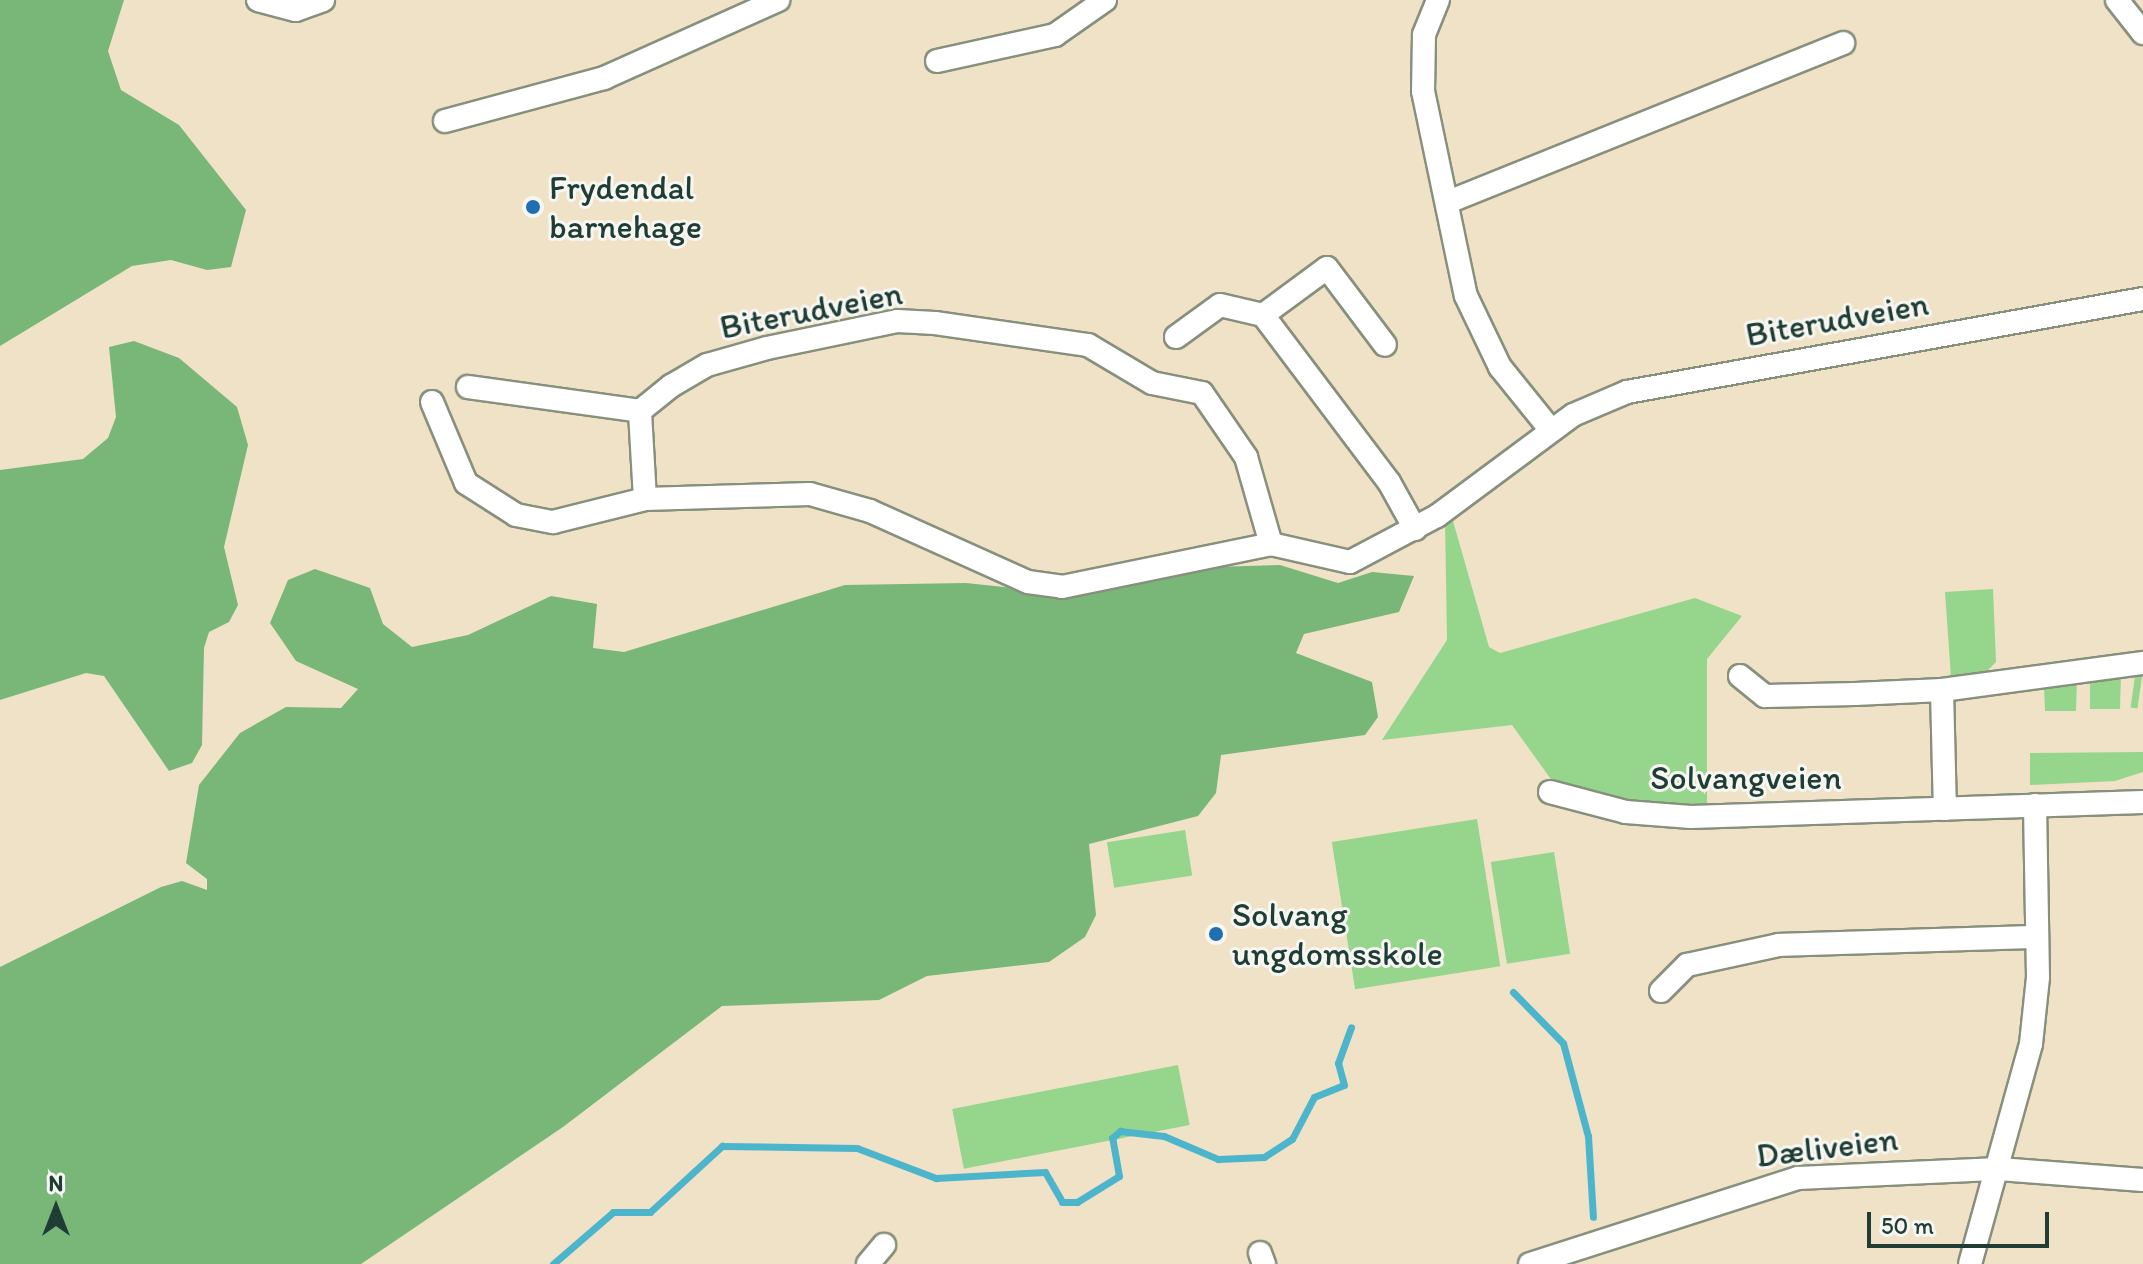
<!DOCTYPE html>
<html>
<head>
<meta charset="utf-8">
<style>
	body { margin:0 }
	#map { position:relative; width:2143px; height:1264px; overflow:hidden; background:#efe2c6; font-family:Itim,sans-serif }
	div>[style] { position:absolute }
	.green>* { inset:0; background:#96d68c; transform-origin:0 0 }
	.forest>* { inset:0; background:#78b778 }
	.stream>* { height:7px; margin:-3.5px; padding:0 3.5px; transform-origin:3.5px; border-radius:3.5px; background:#4db5cb }
	.roads { filter:drop-shadow(2px 0 #87907d) drop-shadow(-2px 0 #87907d) drop-shadow(0 2px #87907d) drop-shadow(0 -2px #87907d) }
	.street>* { height:22px; margin:-11px; padding:0 11px; transform-origin:11px; border-radius:11px; background:#fff }
	.dots>* { width:22px; height:22px; translate:-50% -50%; box-sizing:border-box; border:4px solid #f6f6f2; border-radius:50% }
	span { translate:-50% -50%; white-space:nowrap; text-align:center; line-height:1.15; -webkit-text-stroke:6px #f6f6f2; paint-order:stroke }
	.poi-label { font-size:34px; color:#1f3d34 }
	.left { translate:0 -50%; text-align:left }
	.street-label { font-size:34px; color:#1f3d34 }
	.north { position:absolute; left:16px; top:1168px; width:80px; height:80px; -webkit-text-stroke:6px #f6f6f2; paint-order:stroke; rotate:0deg; font-size:22px; font-weight:700; line-height:32px; text-align:center; color:#1f3d34 }
	.north::after { content:''; display:block; margin:auto; width:28px; height:36px; background:#1f3d34; clip-path:polygon(50% 0,100% 100%,50% 72%,0 100%) }
	.scale { position:absolute; left:1867px; top:1212px; width:182px; height:36px; box-sizing:border-box; border:4px solid #1f3d34; border-top:0; padding-left:10px; font-size:24px; line-height:28px; white-space:nowrap; color:#1f3d34; -webkit-text-stroke:6px #f6f6f2; paint-order:stroke }
</style>
</head>
<body>
<div id="map">
	<div class="green">
		<div style="clip-path:polygon(1451px 514px,1489px 647px,1500px 653px,1695px 598px,1742px 616px,1707px 659px,1707px 809px,1649px 808px,1553px 782px,1512px 725px,1382px 740px,1447px 640px,1445px 517px)"></div>
		<div style="clip-path:polygon(1993px 589px,1996px 662px,1986px 672px,1951px 677px,1945px 592px)"></div>
		<div style="left:2136px;top:669px;width:7px;height:39px;rotate:8deg"></div>
		<div style="clip-path:polygon(2121px 673px,2120px 709px,2090px 709px,2090px 680px)"></div>
		<div style="clip-path:polygon(2077px 678px,2076px 711px,2045px 711px,2044px 686px)"></div>
		<div style="clip-path:polygon(2143px 752px,2143px 772px,2115px 781px,2030px 785px,2030px 753px)"></div>
		<div style="left:1477px;top:819px;width:149px;height:147px;rotate:81deg"></div>
		<div style="left:1185px;top:830px;width:46px;height:79px;rotate:81deg"></div>
		<div style="left:1554px;top:852px;width:103px;height:64px;rotate:81deg"></div>
		<div style="left:1178px;top:1065px;width:61px;height:230px;rotate:79deg"></div>
	</div>
	<div class="forest">
		<div style="clip-path:polygon(0 0,124px 0,108px 51px,121px 90px,179px 125px,246px 210px,231px 267px,207px 270px,171px 260px,132px 266px,0 346px)"></div>
		<div style="clip-path:polygon(134px 341px,179px 358px,237px 407px,248px 445px,224px 547px,238px 605px,229px 622px,209px 632px,204px 648px,202px 745px,192px 763px,169px 771px,104px 676px,86px 673px,0 700px,0 470px,83px 459px,108px 438px,116px 417px,109px 347px)"></div>
		<div style="clip-path:polygon(1280px 565px,1338px 583px,1372px 572px,1414px 576px,1399px 612px,1304px 634px,1296px 653px,1372px 682px,1378px 717px,1365px 735px,1221px 755px,1216px 793px,1198px 816px,1089px 844px,1096px 915px,1085px 937px,1049px 962px,927px 976px,879px 1000px,722px 1006px,563px 1127px,361px 1264px,0 1264px,0 967px,161px 887px,182px 881px,207px 890px,207px 879px,186px 863px,199px 785px,240px 733px,286px 707px,341px 708px,358px 689px,296px 661px,270px 623px,288px 580px,315px 569px,370px 588px,383px 624px,412px 647px,468px 635px,551px 596px,597px 604px,593px 648px,624px 652px,845px 585px,966px 583px,1062px 593px,1214px 567px)"></div>
	</div>
	<div class="stream">
		<div style="left:1513px;top:992px;width:71px;rotate:45.6deg"></div>
		<div style="left:1563px;top:1043px;width:96px;rotate:75deg"></div>
		<div style="left:1588px;top:1136px;width:81px;rotate:86.5deg"></div>
		<div style="left:553px;top:1264px;width:79px;rotate:-40.9deg"></div>
		<div style="left:613px;top:1212px;width:37px"></div>
		<div style="left:650px;top:1212px;width:98px;rotate:-42.5deg"></div>
		<div style="left:722px;top:1146px;width:135px;rotate:0.8deg"></div>
		<div style="left:857px;top:1148px;width:85px;rotate:20.8deg"></div>
		<div style="left:936px;top:1178px;width:109px;rotate:-3.2deg"></div>
		<div style="left:1045px;top:1172px;width:34px;rotate:60deg"></div>
		<div style="left:1062px;top:1202px;width:15px"></div>
		<div style="left:1077px;top:1202px;width:49px;rotate:-31.8deg"></div>
		<div style="left:1119px;top:1176px;width:39px;rotate:-100deg"></div>
		<div style="left:1112px;top:1138px;width:11px;rotate:-41deg"></div>
		<div style="left:1120px;top:1131px;width:44px;rotate:6.5deg"></div>
		<div style="left:1164px;top:1136px;width:59px;rotate:23.1deg"></div>
		<div style="left:1218px;top:1159px;width:46px;rotate:-2.5deg"></div>
		<div style="left:1264px;top:1157px;width:33px;rotate:-33deg"></div>
		<div style="left:1292px;top:1139px;width:47px;rotate:-62.4deg"></div>
		<div style="left:1314px;top:1097px;width:32px;rotate:-22deg"></div>
		<div style="left:1344px;top:1085px;width:23px;rotate:-105deg"></div>
		<div style="left:1338px;top:1063px;width:38px;rotate:-70deg"></div>
	</div>
	<div class="roads">
		<div class="street">
			<div style="left:258px;top:0;width:39px;rotate:15deg"></div>
			<div style="left:296px;top:10px;width:29px;rotate:-20deg"></div>
			<div style="left:1438px;top:0;width:38px;rotate:112deg"></div>
			<div style="left:1424px;top:35px;width:56px;rotate:91deg"></div>
			<div style="left:1423px;top:91px;width:209px;rotate:78.2deg"></div>
			<div style="left:1466px;top:296px;width:79px;rotate:64.4deg"></div>
			<div style="left:1500px;top:367px;width:80px;rotate:51.1deg"></div>
			<div style="left:2117px;top:0;width:42px;rotate:51.8deg"></div>
			<div style="left:937px;top:61px;width:121px;rotate:-12.4deg"></div>
			<div style="left:1055px;top:35px;width:61px;rotate:-35deg"></div>
			<div style="left:445px;top:121px;width:165px;rotate:-15.1deg"></div>
			<div style="left:604px;top:78px;width:191px;rotate:-24.1deg"></div>
			<div style="left:1448px;top:202px;width:426px;rotate:-21.9deg"></div>
			<div style="left:1263px;top:315px;width:209px;rotate:53deg"></div>
			<div style="left:1389px;top:482px;width:54px;rotate:61deg"></div>
			<div style="left:1176px;top:337px;width:54px;rotate:-36deg"></div>
			<div style="left:1220px;top:305px;width:44px;rotate:13.1deg"></div>
			<div style="left:1263px;top:315px;width:79px;rotate:-36.3deg"></div>
			<div style="left:1327px;top:268px;width:96px;rotate:53deg"></div>
			<div style="left:468px;top:387px;width:174px;rotate:7.9deg"></div>
			<div style="left:432px;top:402px;width:88px;rotate:67.2deg"></div>
			<div style="left:466px;top:483px;width:59px;rotate:32.6deg"></div>
			<div style="left:516px;top:515px;width:38px;rotate:11deg"></div>
			<div style="left:553px;top:522px;width:95px;rotate:-14deg"></div>
			<div style="left:645px;top:499px;width:165px;rotate:-1.7deg"></div>
			<div style="left:810px;top:494px;width:62px;rotate:15.8deg"></div>
			<div style="left:870px;top:511px;width:173px;rotate:24.2deg"></div>
			<div style="left:1028px;top:582px;width:34px;rotate:8deg"></div>
			<div style="left:1062px;top:587px;width:213px;rotate:-11.6deg"></div>
			<div style="left:645px;top:499px;width:88px;rotate:-93.3deg"></div>
			<div style="left:640px;top:411px;width:40px;rotate:-39deg"></div>
			<div style="left:671px;top:386px;width:42px;rotate:-30.3deg"></div>
			<div style="left:707px;top:365px;width:62px;rotate:-15.8deg"></div>
			<div style="left:767px;top:348px;width:133px;rotate:-11.7deg"></div>
			<div style="left:897px;top:321px;width:38px;rotate:3deg"></div>
			<div style="left:935px;top:323px;width:155px;rotate:8.2deg"></div>
			<div style="left:1088px;top:345px;width:74px;rotate:30.7deg"></div>
			<div style="left:1152px;top:383px;width:51px;rotate:11.3deg"></div>
			<div style="left:1202px;top:393px;width:78px;rotate:55.5deg"></div>
			<div style="left:1246px;top:457px;width:91px;rotate:74deg"></div>
			<div style="left:1271px;top:544px;width:81px;rotate:12.8deg"></div>
			<div style="left:1350px;top:562px;width:98px;rotate:-27.9deg"></div>
			<div style="left:1437px;top:516px;width:169px;rotate:-36.6deg"></div>
			<div style="left:1573px;top:415px;width:59px;rotate:-23.1deg"></div>
			<div style="left:1627px;top:392px;width:524px;rotate:-10.22deg"></div>
			<div style="left:1740px;top:676px;width:32px;rotate:39deg"></div>
			<div style="left:1765px;top:696px;width:90px;rotate:-1.3deg"></div>
			<div style="left:1855px;top:694px;width:87px;rotate:-2.6deg"></div>
			<div style="left:1942px;top:690px;width:203px;rotate:-7.7deg"></div>
			<div style="left:1942px;top:690px;width:119px;rotate:88.6deg"></div>
			<div style="left:1550px;top:792px;width:79px;rotate:14.7deg"></div>
			<div style="left:1626px;top:812px;width:65px;rotate:4.4deg"></div>
			<div style="left:1691px;top:817px;width:452px;rotate:-1.9deg"></div>
			<div style="left:1661px;top:991px;width:37px;rotate:-45deg"></div>
			<div style="left:1687px;top:965px;width:94px;rotate:-12.3deg"></div>
			<div style="left:1779px;top:945px;width:258px;rotate:-1.8deg"></div>
			<div style="left:1260px;top:1253px;width:12px;rotate:70deg"></div>
			<div style="left:868px;top:1264px;width:25px;rotate:-50deg"></div>
			<div style="left:1530px;top:1264px;width:281px;rotate:-17.8deg"></div>
			<div style="left:1798px;top:1178px;width:201px;rotate:-2.6deg"></div>
			<div style="left:1999px;top:1169px;width:144px;rotate:4.4deg"></div>
			<div style="left:1970px;top:1264px;width:228px;rotate:-74.5deg"></div>
			<div style="left:2031px;top:1044px;width:67px;rotate:-84deg"></div>
			<div style="left:2038px;top:977px;width:172px;rotate:-91deg"></div>
		</div>
	</div>
	<div class="dots">
		<div style="left:533px;top:207px;background:#1f6fb2"></div>
		<div style="left:1216px;top:934px;background:#1f6fb2"></div>
	</div>
	<div class="poi-label">
		<span class="left" style="left:549px;top:207px">Frydendal<br>barnehage</span>
		<span class="left" style="left:1232px;top:934px">Solvang<br>ungdomsskole</span>
	</div>
	<div class="street-label">
		<span style="left:811px;top:310px;rotate:-11deg">Biterudveien</span>
		<span style="left:1837px;top:319px;rotate:-10deg">Biterudveien</span>
		<span style="left:1746px;top:778px">Solvangveien</span>
		<span style="left:1827px;top:1147px;rotate:-7deg">Dæliveien</span>
	</div>
	<div class="north">N</div>
	<div class="scale">50 m</div>
</div>
</body>
</html>
